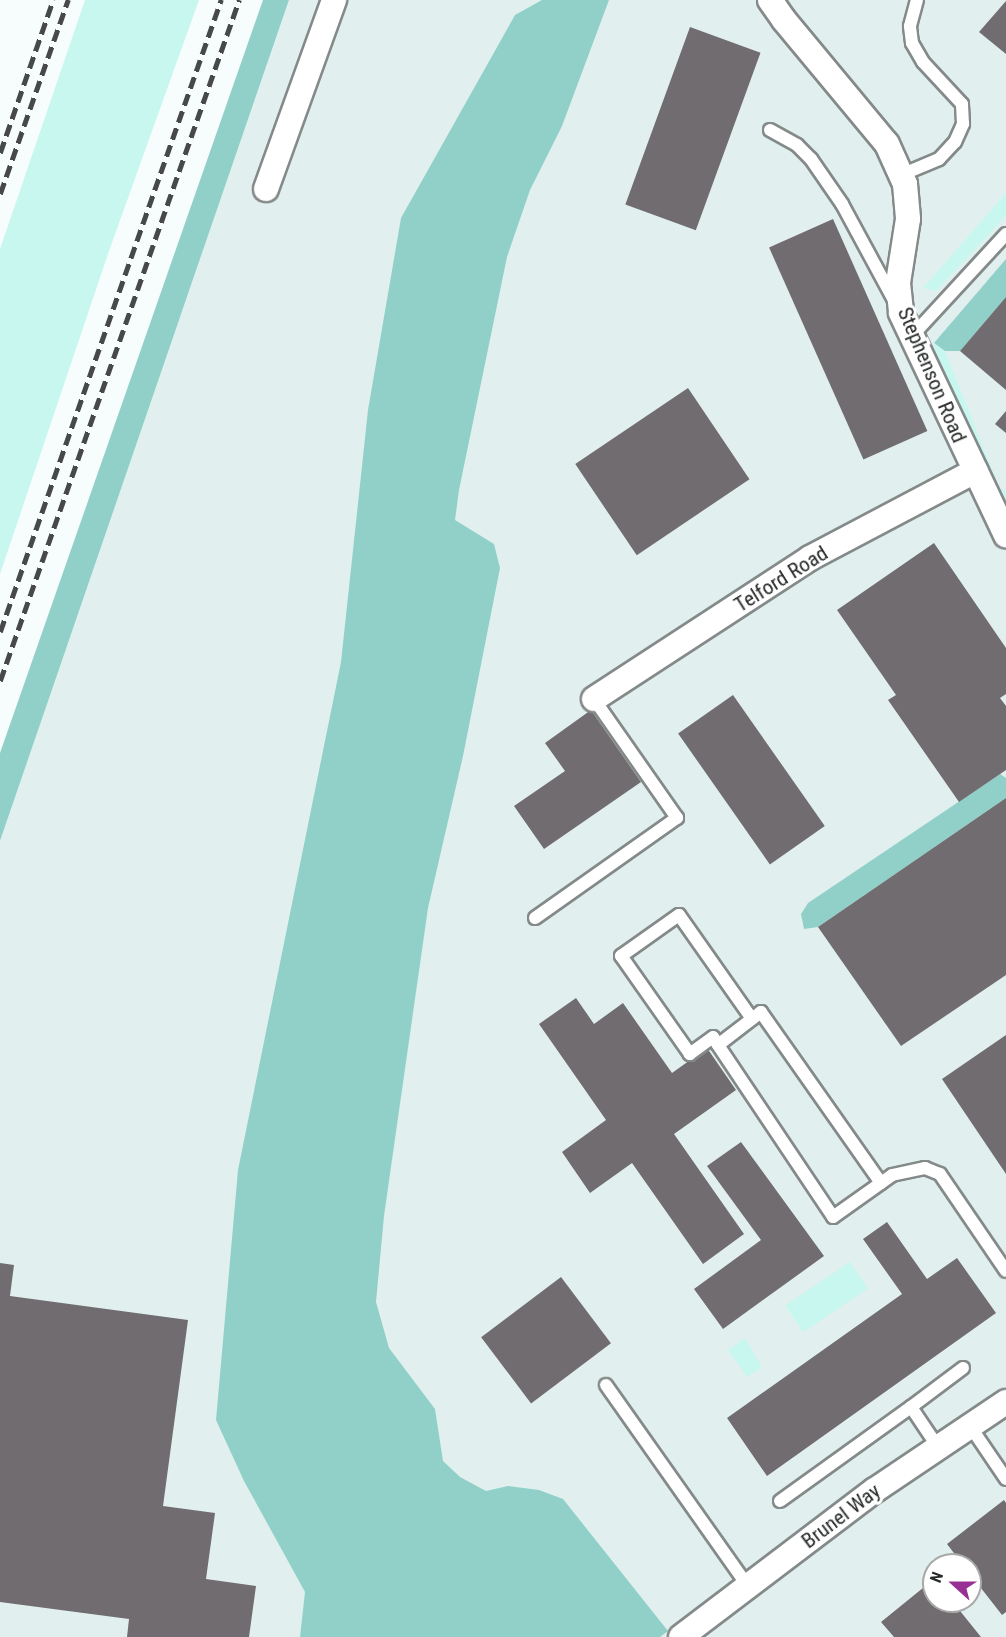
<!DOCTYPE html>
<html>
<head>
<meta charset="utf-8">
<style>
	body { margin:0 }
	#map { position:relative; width:1006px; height:1637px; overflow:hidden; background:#f7fdfc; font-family:"Roboto Condensed",sans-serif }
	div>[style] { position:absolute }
	.built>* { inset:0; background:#e1f0ee }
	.green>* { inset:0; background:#c8f7f0; transform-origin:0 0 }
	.forest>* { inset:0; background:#91d0c8 }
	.building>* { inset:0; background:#706c6f; transform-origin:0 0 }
	.roads { filter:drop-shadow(2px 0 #848a89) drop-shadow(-2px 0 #848a89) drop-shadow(0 2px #848a89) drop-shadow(0 -2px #848a89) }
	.lane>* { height:12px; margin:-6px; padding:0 6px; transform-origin:6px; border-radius:6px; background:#fff }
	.street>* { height:24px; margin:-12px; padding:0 12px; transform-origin:12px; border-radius:12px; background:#fff }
	.rail>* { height:4.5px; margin-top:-2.25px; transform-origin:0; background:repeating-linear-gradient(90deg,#474949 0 12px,transparent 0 18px) }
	span { translate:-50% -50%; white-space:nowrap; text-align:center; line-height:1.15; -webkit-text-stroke:6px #fff; paint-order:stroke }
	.street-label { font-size:21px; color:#272929 }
	.north { position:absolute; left:922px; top:1553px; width:60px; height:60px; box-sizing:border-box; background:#fff; border:2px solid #a9a9a9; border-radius:50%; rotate:291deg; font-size:16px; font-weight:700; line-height:24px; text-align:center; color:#272929 }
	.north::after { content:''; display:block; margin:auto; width:21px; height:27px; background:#982f92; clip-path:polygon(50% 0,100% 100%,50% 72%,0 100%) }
</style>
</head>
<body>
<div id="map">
	<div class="built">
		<div style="clip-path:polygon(evenodd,289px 0,1006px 0,1006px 1637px,0 1637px,0 841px,289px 0,934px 1565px,970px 1565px,970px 1601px,934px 1601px,934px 1565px)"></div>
	</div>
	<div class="green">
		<div style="clip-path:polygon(85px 0,199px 0,109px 251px,0 574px,0 249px)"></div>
		<div style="clip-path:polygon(1006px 193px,1006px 216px,936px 291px,923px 288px)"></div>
		<div style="clip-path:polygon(934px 343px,945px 351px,994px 474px,999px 487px,1006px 491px,1006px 525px,935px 361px)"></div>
		<div style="left:850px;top:1262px;width:32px;height:78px;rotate:56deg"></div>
		<div style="clip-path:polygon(745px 1338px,762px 1367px,747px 1377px,728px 1350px)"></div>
	</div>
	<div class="forest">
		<div style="clip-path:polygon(263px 0,289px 0,0 841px,0 753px)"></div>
		<div style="clip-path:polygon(542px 0,609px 0,562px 126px,530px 190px,507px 257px,459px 490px,455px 520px,494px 544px,500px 568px,463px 756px,428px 908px,384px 1216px,376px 1302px,389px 1348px,435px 1409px,443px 1461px,460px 1477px,486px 1491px,508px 1486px,539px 1490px,563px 1499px,668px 1631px,660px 1637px,300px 1637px,305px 1592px,244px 1481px,216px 1420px,238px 1170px,341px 662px,368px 410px,401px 218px,515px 15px)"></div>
		<div style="clip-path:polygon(1006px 259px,1006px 297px,960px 351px,945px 351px,934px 343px)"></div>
		<div style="clip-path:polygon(1000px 774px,1006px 778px,1006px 798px,818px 927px,804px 929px,801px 914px,808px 903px)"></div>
	</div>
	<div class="building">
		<div style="clip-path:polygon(1006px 1px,1006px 54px,979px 32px)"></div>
		<div style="left:690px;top:27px;width:75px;height:189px;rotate:20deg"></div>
		<div style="left:833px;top:219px;width:232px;height:70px;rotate:66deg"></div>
		<div style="clip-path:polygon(1006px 297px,1006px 390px,960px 351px)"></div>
		<div style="left:688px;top:388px;width:110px;height:136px;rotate:56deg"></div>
		<div style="clip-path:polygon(1006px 411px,1006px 433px,995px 424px)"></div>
		<div style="clip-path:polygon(934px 543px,1006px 648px,1006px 694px,1000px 698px,1006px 706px,1006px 770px,959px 802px,888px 700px,896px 695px,837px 610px)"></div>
		<div style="left:733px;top:695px;width:160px;height:67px;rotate:55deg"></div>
		<div style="clip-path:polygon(591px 710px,641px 782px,544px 849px,514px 806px,565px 771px,545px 743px)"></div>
		<div style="clip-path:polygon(1006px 798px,1006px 975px,901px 1046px,818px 927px)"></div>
		<div style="clip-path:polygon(576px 998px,594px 1024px,623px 1003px,672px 1073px,707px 1048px,736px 1090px,674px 1134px,744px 1234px,703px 1264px,632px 1163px,590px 1193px,562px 1152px,606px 1120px,539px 1024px)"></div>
		<div style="clip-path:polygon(1006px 1035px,1006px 1174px,942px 1079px)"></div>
		<div style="clip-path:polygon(741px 1142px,824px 1256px,723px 1329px,694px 1289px,761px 1240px,707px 1166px)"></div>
		<div style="clip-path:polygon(887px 1222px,927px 1279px,957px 1258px,996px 1313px,767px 1476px,727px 1418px,902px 1294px,863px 1239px)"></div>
		<div style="clip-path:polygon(0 1263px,14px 1265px,10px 1296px,188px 1320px,163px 1506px,215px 1513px,206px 1579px,256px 1586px,249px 1637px,127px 1637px,129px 1619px,0 1602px)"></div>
		<div style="left:561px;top:1277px;width:83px;height:100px;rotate:53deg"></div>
		<div style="clip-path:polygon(1004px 1500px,1006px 1503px,1006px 1612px,1002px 1615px,970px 1574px,970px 1565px,963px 1565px,947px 1544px)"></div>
		<div style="clip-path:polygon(934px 1579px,934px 1601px,952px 1601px,981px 1637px,894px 1637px,881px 1622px)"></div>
	</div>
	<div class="roads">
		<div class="lane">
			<div style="left:770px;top:130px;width:31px;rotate:29deg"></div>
			<div style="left:797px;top:145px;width:20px;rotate:45deg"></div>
			<div style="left:811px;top:159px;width:55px;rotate:55.4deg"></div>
			<div style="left:842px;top:204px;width:111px;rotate:61.6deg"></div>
			<div style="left:901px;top:175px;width:41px;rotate:-22.8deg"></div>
			<div style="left:939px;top:159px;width:23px;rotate:-47deg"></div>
			<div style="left:955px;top:142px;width:20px;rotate:-66deg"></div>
			<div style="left:963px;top:124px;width:20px;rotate:-93deg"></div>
			<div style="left:962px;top:104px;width:57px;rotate:-132.9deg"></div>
			<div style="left:923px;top:62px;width:22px;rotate:-120deg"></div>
			<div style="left:912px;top:43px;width:17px;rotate:-97deg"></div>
			<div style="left:910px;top:26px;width:27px;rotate:-75deg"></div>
			<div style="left:911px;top:337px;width:140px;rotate:-47.3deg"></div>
			<div style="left:535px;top:918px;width:174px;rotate:-35.2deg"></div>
			<div style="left:677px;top:818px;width:145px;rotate:-124.9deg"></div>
			<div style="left:718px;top:1045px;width:9px;rotate:-122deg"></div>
			<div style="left:713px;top:1037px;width:29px;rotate:144deg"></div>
			<div style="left:690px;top:1054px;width:120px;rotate:-125.1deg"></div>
			<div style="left:621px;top:956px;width:71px;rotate:-35.3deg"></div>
			<div style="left:679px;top:915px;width:127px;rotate:54.9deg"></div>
			<div style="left:881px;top:1183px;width:209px;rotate:-125.1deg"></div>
			<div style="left:761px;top:1012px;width:54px;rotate:142.5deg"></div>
			<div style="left:718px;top:1045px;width:207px;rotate:56.2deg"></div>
			<div style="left:833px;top:1217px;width:72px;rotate:-35.4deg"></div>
			<div style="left:892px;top:1175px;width:34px;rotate:-12deg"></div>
			<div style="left:925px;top:1168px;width:16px;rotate:22deg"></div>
			<div style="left:940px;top:1174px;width:117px;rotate:55.8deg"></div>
			<div style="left:606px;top:1385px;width:246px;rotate:54.8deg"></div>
			<div style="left:911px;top:1407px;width:65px;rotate:-36.9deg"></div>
			<div style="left:970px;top:1426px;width:64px;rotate:55.8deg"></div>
			<div style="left:780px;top:1501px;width:161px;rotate:-35.7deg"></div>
			<div style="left:911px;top:1407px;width:48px;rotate:56deg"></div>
		</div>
		<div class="street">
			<div style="left:770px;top:0;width:24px;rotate:55deg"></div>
			<div style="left:784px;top:20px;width:161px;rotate:50.3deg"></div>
			<div style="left:887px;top:144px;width:44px;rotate:65.8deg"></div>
			<div style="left:905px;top:184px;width:35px;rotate:85deg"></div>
			<div style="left:908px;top:219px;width:65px;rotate:98.9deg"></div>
			<div style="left:898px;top:283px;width:30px;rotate:84deg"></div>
			<div style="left:901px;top:313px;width:246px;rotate:64.7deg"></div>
			<div style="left:266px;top:189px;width:201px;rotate:-70.2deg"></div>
			<div style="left:594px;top:699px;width:258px;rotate:-33.1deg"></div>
			<div style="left:810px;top:558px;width:187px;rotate:-27.8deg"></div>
			<div style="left:681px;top:1637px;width:243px;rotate:-37.2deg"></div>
			<div style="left:875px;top:1490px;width:158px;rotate:-33.9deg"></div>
		</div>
	</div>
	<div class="rail">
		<div style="left:0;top:153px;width:162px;rotate:-70.9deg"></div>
		<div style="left:0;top:194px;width:206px;rotate:-70.7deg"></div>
		<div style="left:0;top:632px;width:670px;rotate:-70.73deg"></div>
		<div style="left:0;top:681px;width:722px;rotate:-70.66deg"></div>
	</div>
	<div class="street-label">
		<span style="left:932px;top:375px;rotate:67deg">Stephenson Road</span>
		<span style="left:781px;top:579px;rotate:-32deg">Telford Road</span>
		<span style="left:841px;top:1516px;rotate:-37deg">Brunel Way</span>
	</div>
	<div class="north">N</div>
</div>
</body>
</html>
